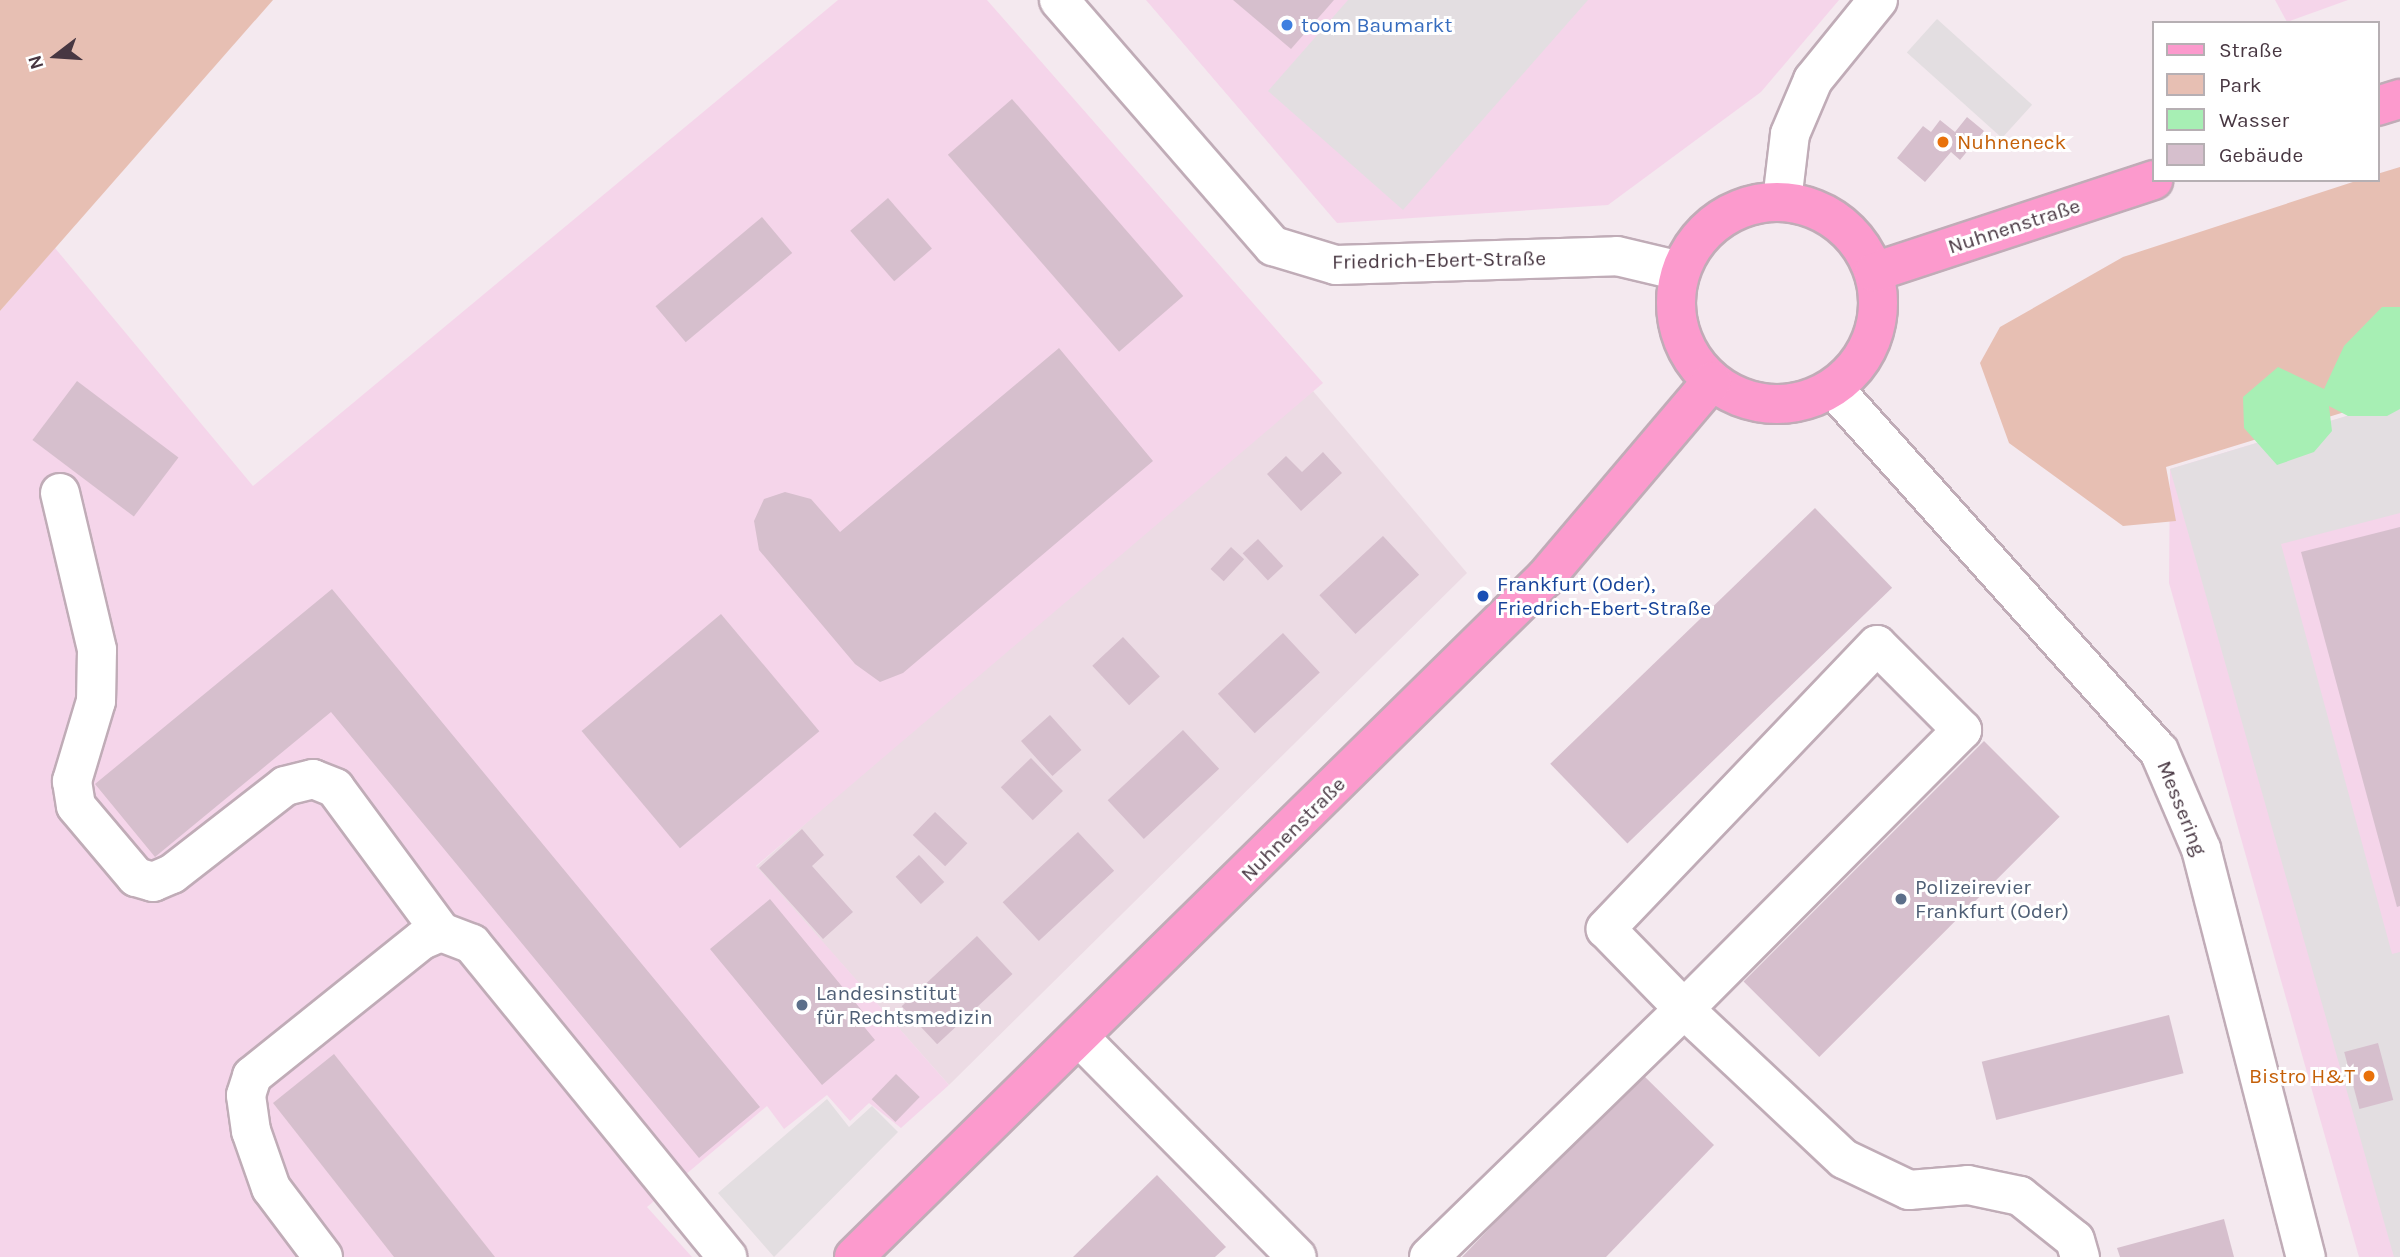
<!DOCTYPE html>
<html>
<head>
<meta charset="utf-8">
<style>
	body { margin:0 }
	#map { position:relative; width:2400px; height:1257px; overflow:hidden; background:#f4e9ef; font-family:Karla,sans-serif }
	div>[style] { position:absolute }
	.residential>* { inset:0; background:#ecdbe4 }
	.commercial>* { inset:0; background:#f5d5ea }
	.green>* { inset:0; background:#e7bfb3 }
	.parking>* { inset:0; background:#e3dee1; transform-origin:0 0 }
	.water>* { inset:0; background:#a7efb4 }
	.building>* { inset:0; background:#d6bfcd; transform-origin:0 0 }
	.roads { filter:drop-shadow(2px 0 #c0acb7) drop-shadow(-2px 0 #c0acb7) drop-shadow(0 2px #c0acb7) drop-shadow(0 -2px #c0acb7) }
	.minor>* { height:38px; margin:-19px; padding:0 19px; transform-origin:19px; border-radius:19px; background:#fff }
	.major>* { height:38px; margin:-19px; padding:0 19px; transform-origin:19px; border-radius:19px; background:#fc9acd }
	.major>.ring { margin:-19px; padding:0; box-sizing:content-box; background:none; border:38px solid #fc9acd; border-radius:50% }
	.dots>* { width:19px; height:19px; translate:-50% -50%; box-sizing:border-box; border:4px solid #fff; border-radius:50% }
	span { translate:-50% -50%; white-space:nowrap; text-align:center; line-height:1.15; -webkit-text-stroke:6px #fff; paint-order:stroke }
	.shop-label { font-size:21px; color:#366cbe }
	.left { translate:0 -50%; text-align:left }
	.food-label { font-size:21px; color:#c56008 }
	.right { translate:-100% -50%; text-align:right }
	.street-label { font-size:21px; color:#483742 }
	.transit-label { font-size:21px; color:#164399 }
	.service-label { font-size:21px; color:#4e5e75 }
	.legend { position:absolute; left:2152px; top:21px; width:228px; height:161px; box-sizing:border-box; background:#fff; border:2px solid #b6afb3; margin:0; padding:9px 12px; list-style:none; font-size:21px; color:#483742 }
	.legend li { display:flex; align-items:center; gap:14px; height:35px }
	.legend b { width:35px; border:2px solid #b6afb3 }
	.north { position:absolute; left:21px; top:21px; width:70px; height:70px; -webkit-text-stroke:5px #fff; paint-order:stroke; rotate:253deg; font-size:19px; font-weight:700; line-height:28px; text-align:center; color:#483742 }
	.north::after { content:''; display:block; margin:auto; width:24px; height:32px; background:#483742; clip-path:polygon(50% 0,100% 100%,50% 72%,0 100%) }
</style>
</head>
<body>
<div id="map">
	<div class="residential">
		<div style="clip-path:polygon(1313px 391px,1467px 573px,949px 1085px,756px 867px,1078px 584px)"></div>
	</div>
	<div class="commercial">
		<div style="clip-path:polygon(838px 0,987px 0,1323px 383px,756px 866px,949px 1085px,901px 1128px,869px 1103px,850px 1121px,827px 1095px,784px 1129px,767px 1106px,647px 1207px,692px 1257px,0 1257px,0 311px,55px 248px,253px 486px)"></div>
		<div style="clip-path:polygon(1146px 0,1839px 0,1761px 92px,1608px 205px,1337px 223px)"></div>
		<div style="clip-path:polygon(2275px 0,2348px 0,2287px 22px)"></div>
		<div style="clip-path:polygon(2400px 400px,2400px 1257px,2359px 1257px,2169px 583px,2170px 469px)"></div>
	</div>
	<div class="green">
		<div style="clip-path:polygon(0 0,273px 0,0 311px)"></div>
		<div style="clip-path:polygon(2400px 167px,2400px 395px,2166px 467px,2176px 521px,2123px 526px,2009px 443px,1980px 363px,2000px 327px,2123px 257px,2359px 180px,2377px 180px,2377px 174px)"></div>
	</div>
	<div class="parking">
		<div style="clip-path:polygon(1348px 0,1588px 0,1403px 210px,1268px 91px)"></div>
		<div style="left:1937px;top:19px;width:128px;height:45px;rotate:42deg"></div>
		<div style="clip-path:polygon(2400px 400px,2400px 513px,2281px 544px,2392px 954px,2400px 952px,2400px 1257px,2394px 1257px,2170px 469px)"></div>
		<div style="clip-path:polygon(827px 1099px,849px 1127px,872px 1106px,898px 1132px,774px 1257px,718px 1193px)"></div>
	</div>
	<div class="water">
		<div style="clip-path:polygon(2382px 307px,2400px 307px,2400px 409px,2387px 416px,2348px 416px,2329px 406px,2332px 431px,2314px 452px,2277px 465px,2244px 428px,2243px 397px,2278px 367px,2324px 389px,2344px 346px)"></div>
	</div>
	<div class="building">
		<div style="clip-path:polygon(1233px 0,1334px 0,1291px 49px)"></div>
		<div style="left:1012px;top:99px;width:261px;height:85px;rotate:49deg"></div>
		<div style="clip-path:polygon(1967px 117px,1984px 131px,1960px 160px,1951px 152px,1925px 182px,1897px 158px,1923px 126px,1931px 132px,1940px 120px,1955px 132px)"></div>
		<div style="left:888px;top:198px;width:67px;height:50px;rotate:49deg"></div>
		<div style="left:762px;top:217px;width:47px;height:139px;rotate:50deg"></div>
		<div style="clip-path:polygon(1059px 348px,1153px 461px,903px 673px,880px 682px,855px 664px,759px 550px,754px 521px,764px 499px,785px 492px,811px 499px,840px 532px)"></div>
		<div style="left:77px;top:381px;width:127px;height:74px;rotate:37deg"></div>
		<div style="clip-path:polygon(1323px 452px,1342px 473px,1301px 511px,1267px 474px,1286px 456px,1302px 472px)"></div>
		<div style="left:1815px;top:508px;width:111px;height:368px;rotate:46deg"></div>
		<div style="clip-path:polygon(2400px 527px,2400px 906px,2397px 907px,2301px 552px)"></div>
		<div style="left:1383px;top:536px;width:53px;height:87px;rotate:47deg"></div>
		<div style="left:1258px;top:539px;width:37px;height:21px;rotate:47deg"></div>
		<div style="left:1231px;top:547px;width:18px;height:30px;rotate:43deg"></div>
		<div style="clip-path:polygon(332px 589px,760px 1107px,699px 1158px,331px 712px,155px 857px,95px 784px)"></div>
		<div style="left:721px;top:614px;width:153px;height:182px;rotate:50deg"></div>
		<div style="left:1283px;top:633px;width:54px;height:89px;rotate:47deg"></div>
		<div style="left:1123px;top:637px;width:54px;height:42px;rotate:47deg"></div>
		<div style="left:1050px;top:715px;width:47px;height:39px;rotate:48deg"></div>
		<div style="left:1183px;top:730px;width:53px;height:103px;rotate:47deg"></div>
		<div style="left:1984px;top:741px;width:107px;height:340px;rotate:45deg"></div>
		<div style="left:1031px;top:758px;width:46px;height:42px;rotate:46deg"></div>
		<div style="left:935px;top:812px;width:45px;height:32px;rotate:44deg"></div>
		<div style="clip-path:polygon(802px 829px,824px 855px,812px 866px,853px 912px,823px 939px,759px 868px)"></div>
		<div style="left:1078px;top:832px;width:53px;height:103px;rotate:47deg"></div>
		<div style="left:919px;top:855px;width:37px;height:32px;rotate:47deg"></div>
		<div style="clip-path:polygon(770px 899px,868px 1018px,861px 1023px,875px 1040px,822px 1085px,710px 949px)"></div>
		<div style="left:977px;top:936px;width:52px;height:103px;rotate:47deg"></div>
		<div style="left:2169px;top:1015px;width:60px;height:193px;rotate:76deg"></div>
		<div style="left:2378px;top:1043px;width:59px;height:35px;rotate:75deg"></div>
		<div style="clip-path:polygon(334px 1054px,495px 1257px,394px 1257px,273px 1103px)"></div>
		<div style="clip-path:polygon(1640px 1072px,1714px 1145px,1606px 1257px,1462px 1257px)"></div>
		<div style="left:896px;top:1074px;width:33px;height:35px;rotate:44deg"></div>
		<div style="clip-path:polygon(1157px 1175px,1226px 1247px,1215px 1257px,1073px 1257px)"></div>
		<div style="clip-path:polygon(2224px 1219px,2234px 1257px,2120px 1257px,2117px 1248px)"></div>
	</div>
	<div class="roads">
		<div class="minor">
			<div style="left:1059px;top:0;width:326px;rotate:49deg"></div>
			<div style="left:1273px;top:246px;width:66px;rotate:16.8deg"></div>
			<div style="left:1336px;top:265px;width:281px;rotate:-1.8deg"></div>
			<div style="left:1617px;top:256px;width:65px;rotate:13.4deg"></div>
			<div style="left:1782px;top:201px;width:67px;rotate:-83.2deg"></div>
			<div style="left:1790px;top:134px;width:59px;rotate:-66.9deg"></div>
			<div style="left:1813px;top:80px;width:103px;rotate:-50.9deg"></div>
			<div style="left:1833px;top:388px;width:488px;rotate:48.1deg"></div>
			<div style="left:2159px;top:751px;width:107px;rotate:66.8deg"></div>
			<div style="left:2201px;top:849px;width:421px;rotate:75.6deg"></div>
			<div style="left:60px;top:493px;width:161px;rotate:76.7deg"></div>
			<div style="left:97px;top:650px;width:51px;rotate:91.1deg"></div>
			<div style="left:96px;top:701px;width:84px;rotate:106.7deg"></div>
			<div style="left:72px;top:781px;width:25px;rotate:81deg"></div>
			<div style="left:76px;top:806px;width:93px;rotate:49.8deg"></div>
			<div style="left:136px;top:877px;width:18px;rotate:16deg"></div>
			<div style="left:153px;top:882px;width:21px;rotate:-23deg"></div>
			<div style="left:172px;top:874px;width:143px;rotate:-37.9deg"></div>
			<div style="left:285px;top:786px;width:29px;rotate:-14deg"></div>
			<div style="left:313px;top:779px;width:24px;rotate:22deg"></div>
			<div style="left:335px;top:788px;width:179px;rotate:53.6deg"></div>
			<div style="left:1080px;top:1038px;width:308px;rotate:45.3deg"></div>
			<div style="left:323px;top:1257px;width:86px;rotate:-127deg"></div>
			<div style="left:271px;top:1188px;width:60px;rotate:-109.3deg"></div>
			<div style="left:251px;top:1131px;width:36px;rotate:-98deg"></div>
			<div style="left:246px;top:1095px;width:20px;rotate:-72deg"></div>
			<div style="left:252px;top:1076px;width:218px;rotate:-38.7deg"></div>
			<div style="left:422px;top:940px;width:21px;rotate:-23deg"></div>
			<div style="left:441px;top:932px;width:33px;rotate:21deg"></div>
			<div style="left:472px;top:944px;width:404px;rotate:50.8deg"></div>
			<div style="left:1429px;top:1257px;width:356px;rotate:-44.2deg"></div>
			<div style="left:1684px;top:1009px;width:394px;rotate:-45.1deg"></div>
			<div style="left:1962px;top:730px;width:120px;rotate:-135deg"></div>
			<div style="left:1877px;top:645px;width:393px;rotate:133.7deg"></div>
			<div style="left:1606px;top:929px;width:112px;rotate:45.7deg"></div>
			<div style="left:1684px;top:1009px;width:219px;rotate:43.2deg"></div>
			<div style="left:1844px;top:1159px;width:72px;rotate:25.5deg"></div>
			<div style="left:1909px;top:1190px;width:59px;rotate:-4.8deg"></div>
			<div style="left:1968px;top:1185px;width:53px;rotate:11.9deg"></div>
			<div style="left:2020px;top:1196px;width:70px;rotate:38.7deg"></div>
			<div style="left:2075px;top:1240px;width:18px;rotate:74deg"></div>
		</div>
		<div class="major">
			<div style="left:2377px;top:106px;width:24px;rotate:-17deg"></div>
			<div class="ring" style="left:1676px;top:202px;width:164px;height:164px"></div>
			<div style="left:1874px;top:272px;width:294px;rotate:-18.2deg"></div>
			<div style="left:854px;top:1257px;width:969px;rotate:-44.5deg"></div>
			<div style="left:1545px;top:578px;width:258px;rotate:-49.7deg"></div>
		</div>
	</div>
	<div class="dots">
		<div style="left:1287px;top:25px;background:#3f7fe0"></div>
		<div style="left:1943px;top:142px;background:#e8710a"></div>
		<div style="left:1483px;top:596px;background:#1a4fb4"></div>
		<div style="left:1901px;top:899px;background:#5c6f8a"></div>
		<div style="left:802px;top:1005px;background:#5c6f8a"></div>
		<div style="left:2369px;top:1076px;background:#e8710a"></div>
	</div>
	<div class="shop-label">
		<span class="left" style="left:1301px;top:25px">toom Baumarkt</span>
	</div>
	<div class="food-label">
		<span class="left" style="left:1957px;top:142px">Nuhneneck</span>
		<span class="right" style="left:2355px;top:1076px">Bistro H&amp;T</span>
	</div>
	<div class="street-label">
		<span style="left:2014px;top:226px;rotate:-18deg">Nuhnenstraße</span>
		<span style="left:1439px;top:260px;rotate:-1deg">Friedrich-Ebert-Straße</span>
		<span style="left:2182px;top:808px;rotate:68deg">Messering</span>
		<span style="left:1293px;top:829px;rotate:-45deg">Nuhnenstraße</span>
	</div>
	<div class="transit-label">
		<span class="left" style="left:1497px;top:596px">Frankfurt (Oder),<br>Friedrich-Ebert-Straße</span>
	</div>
	<div class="service-label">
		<span class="left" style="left:1915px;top:899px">Polizeirevier<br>Frankfurt (Oder)</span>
		<span class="left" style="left:816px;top:1005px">Landesinstitut<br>für Rechtsmedizin</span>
	</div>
	<ul class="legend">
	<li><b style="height:9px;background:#fc9acd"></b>Straße</li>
	<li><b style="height:19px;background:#e7bfb3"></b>Park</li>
	<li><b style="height:19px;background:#a7efb4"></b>Wasser</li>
	<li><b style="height:19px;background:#d6bfcd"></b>Gebäude</li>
	</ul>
	<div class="north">N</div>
</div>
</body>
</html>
